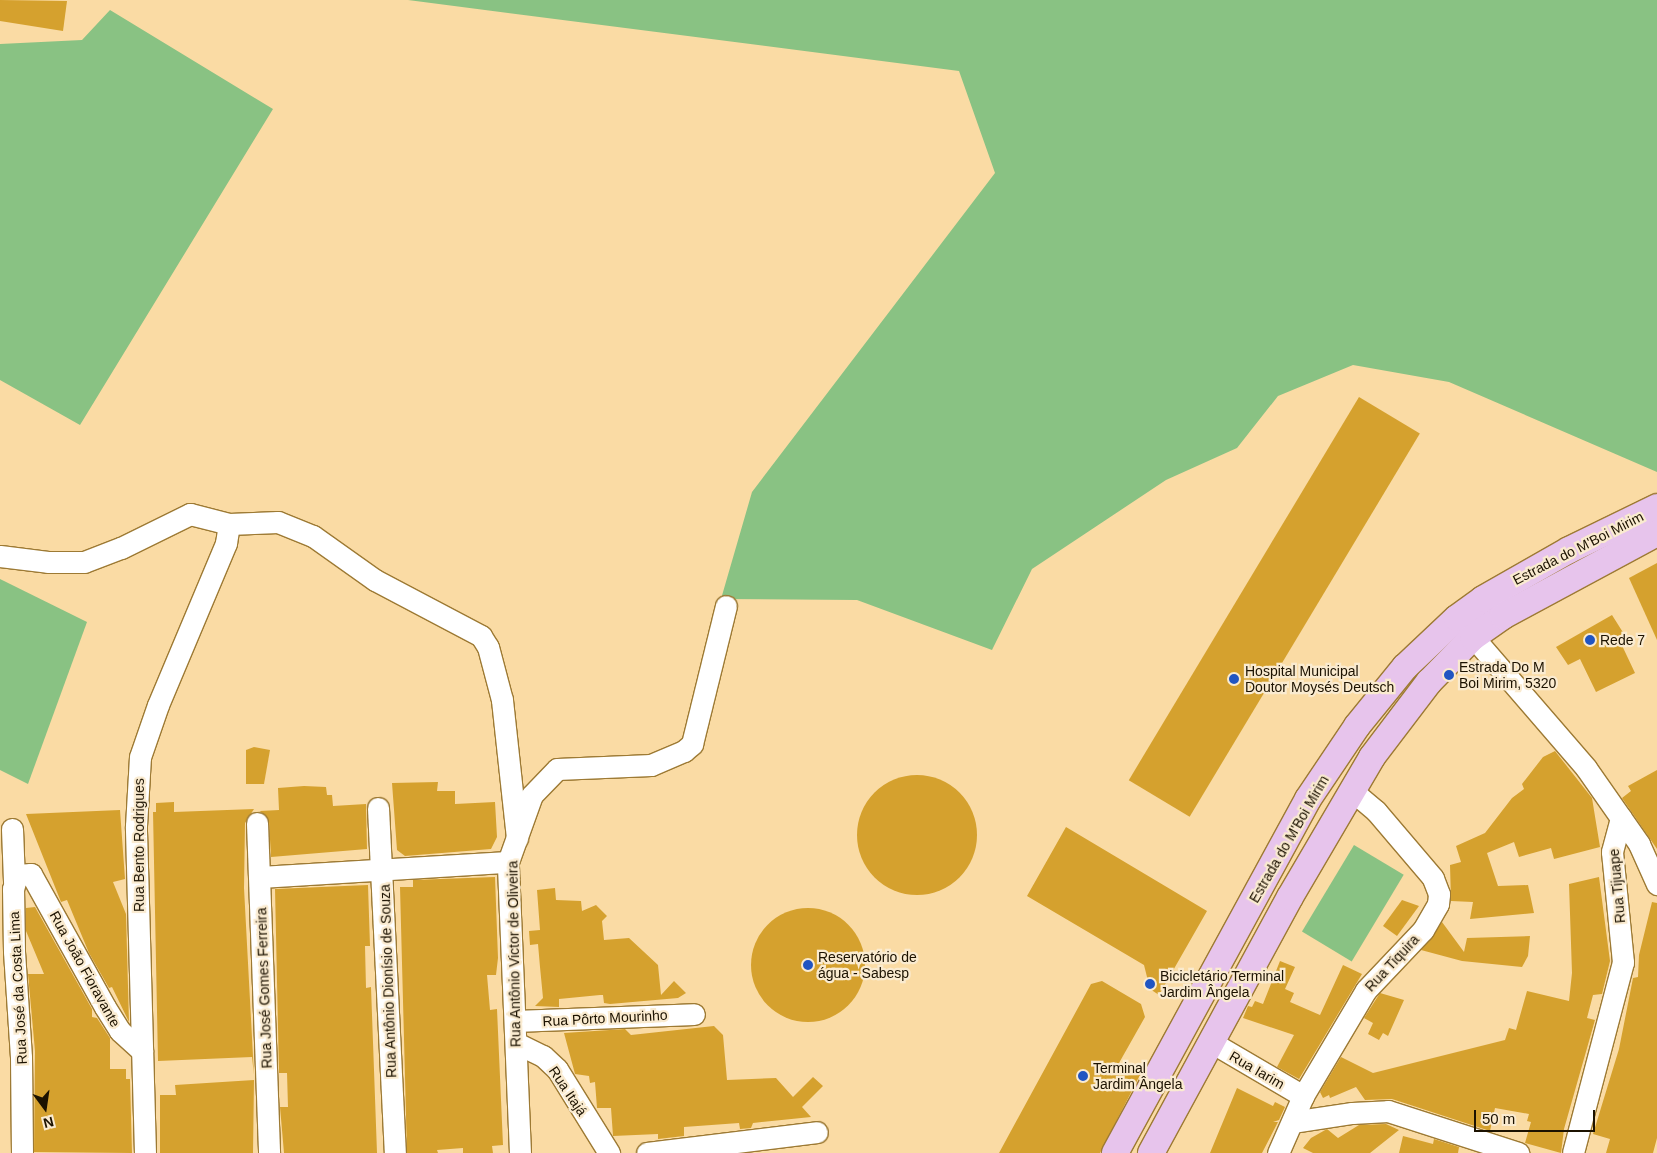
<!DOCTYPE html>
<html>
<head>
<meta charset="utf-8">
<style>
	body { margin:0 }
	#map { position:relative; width:1657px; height:1153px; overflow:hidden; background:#fadba4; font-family:Helvetica,sans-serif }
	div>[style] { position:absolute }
	.green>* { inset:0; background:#89c283; transform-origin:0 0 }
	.building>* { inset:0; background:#d5a12e; transform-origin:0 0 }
	.round { border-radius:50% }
	.roads { filter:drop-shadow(1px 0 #9d7a34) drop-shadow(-1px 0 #9d7a34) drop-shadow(0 1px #9d7a34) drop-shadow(0 -1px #9d7a34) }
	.minor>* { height:21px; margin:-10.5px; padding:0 10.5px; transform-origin:10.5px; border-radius:10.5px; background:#fff }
	.major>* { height:26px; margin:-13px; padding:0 13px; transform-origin:13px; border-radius:13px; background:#e7c4ec }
	.dots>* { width:14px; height:14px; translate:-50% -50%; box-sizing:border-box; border:2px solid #faebd0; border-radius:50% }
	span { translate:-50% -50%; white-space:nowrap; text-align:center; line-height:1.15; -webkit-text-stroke:4.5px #faebd0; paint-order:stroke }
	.street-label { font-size:14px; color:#1c1200 }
	.poi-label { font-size:14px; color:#1c1200 }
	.left { translate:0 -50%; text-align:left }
	.north { position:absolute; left:20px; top:1083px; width:50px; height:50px; -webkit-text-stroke:4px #faebd0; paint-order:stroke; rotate:166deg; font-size:14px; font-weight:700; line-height:20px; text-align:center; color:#1c1200 }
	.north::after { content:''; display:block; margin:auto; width:18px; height:22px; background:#1c1200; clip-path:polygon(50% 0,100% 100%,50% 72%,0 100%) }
	.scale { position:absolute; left:1474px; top:1110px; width:121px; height:22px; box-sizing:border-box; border:2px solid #1c1200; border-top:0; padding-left:6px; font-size:15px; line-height:18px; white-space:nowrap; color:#1c1200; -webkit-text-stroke:4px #faebd0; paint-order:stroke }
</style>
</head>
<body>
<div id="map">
	<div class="green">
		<div style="clip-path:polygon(408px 0,1657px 0,1657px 472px,1449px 382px,1353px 365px,1278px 396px,1237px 448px,1166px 480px,1032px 569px,992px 650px,857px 600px,721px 599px,752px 492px,995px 173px,959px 71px)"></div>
		<div style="clip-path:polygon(110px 10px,273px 109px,80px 425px,0 380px,0 44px,82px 40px)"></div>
		<div style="clip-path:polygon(0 579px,87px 622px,28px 784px,0 770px)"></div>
		<div style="left:1354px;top:845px;width:58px;height:101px;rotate:31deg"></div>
	</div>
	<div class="building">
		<div style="clip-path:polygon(0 0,67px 1px,63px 31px,0 21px)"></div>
		<div style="left:1359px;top:397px;width:71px;height:447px;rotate:31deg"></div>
		<div style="clip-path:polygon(1657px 563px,1657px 640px,1629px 578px)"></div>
		<div style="clip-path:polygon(1612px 615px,1624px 634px,1618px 637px,1635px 673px,1596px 692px,1580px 659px,1568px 665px,1556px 647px)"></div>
		<div style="clip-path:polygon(254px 747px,270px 750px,264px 784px,246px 784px,246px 750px)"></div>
		<div style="clip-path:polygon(1555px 751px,1592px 798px,1600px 847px,1554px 859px,1551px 848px,1519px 857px,1514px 842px,1487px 853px,1498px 886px,1528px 885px,1534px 913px,1470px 919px,1473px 902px,1451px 901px,1450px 865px,1461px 862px,1456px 846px,1485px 833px,1512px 798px,1524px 789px,1522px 784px,1543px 757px)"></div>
		<div style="clip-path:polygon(1657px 770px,1657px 849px,1622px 798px,1631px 791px,1628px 786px)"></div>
		<div class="round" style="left:857px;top:775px;width:120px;height:120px"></div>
		<div style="clip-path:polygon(438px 782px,437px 791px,455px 791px,455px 804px,495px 802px,497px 837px,491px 849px,405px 856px,397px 850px,392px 783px)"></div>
		<div style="clip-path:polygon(304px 786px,326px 787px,327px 795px,332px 795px,333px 806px,366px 804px,367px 849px,271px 857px,269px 822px,260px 811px,279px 810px,278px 788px)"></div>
		<div style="clip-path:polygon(174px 802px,174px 812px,254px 809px,245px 823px,244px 888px,254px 1075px,252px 1057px,158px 1061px,153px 812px,156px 812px,156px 803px)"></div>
		<div style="clip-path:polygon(120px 810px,125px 879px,113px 882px,126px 914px,129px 1022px,112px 987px,109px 988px,89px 953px,67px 900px,61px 902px,26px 814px)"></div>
		<div style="clip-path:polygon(1066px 827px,1207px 911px,1159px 995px,1150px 989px,1144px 965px,1027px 896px)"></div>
		<div style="clip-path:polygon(495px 877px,498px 958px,496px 975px,487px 975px,490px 1010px,497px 1009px,503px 1145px,492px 1146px,493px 1153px,463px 1153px,463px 1148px,437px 1150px,438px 1153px,407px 1153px,400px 887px,413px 887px,413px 880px)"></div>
		<div style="clip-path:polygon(1599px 877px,1610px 961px,1602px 994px,1593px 995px,1587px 1018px,1595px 1020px,1564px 1129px,1561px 1153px,1525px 1143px,1531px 1122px,1527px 1121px,1529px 1114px,1495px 1108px,1490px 1131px,1392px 1099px,1365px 1100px,1356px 1087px,1330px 1098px,1329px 1095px,1323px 1098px,1320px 1092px,1341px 1057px,1373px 1073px,1505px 1040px,1509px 1028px,1516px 1030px,1527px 991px,1569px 1001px,1572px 973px,1569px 884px)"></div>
		<div style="clip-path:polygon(368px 885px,370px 946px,365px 946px,366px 988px,371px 987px,377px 1153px,284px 1153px,280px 1107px,288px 1107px,287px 1073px,279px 1073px,275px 889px)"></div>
		<div style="clip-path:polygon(555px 888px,556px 900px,581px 901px,582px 911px,596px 905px,607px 916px,602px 921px,604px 940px,629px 938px,658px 965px,661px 995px,674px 981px,686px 993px,678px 998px,610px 1004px,604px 1003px,603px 995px,600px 995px,559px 999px,559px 1007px,535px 1006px,543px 998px,540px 967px,538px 944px,530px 945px,529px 931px,540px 930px,537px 890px)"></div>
		<div style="clip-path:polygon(1402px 900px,1419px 906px,1397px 936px,1383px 926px)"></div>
		<div style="clip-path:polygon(1652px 902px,1657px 903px,1657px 1138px,1653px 1153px,1606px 1153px,1610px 1139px,1593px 1134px,1619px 1049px,1633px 978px,1638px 977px,1639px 955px)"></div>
		<div style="clip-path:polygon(35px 907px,92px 1009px,92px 1017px,97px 1018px,110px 1038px,110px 1069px,126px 1069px,126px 1079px,130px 1079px,132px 1153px,34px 1152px,35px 1051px,28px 974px,44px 974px,26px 931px,26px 908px)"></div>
		<div class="round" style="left:751px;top:908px;width:114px;height:114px"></div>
		<div style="clip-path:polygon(1442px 922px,1464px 952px,1467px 938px,1530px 936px,1528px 956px,1522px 967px,1462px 961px,1421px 950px)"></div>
		<div style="clip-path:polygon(1280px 961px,1295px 967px,1285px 989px,1294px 993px,1290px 1002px,1320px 1015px,1343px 965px,1362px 974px,1299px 1079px,1277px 1067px,1294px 1035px,1243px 1018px,1248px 1006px,1252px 1007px,1255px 1001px,1263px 1004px)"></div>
		<div style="clip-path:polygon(1102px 981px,1141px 1004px,1145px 1017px,1119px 1063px,1140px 1075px,1100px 1153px,999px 1153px,1091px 984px)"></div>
		<div style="clip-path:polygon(1380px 993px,1404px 1000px,1388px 1036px,1383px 1033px,1379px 1040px,1368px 1034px,1373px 1023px,1364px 1018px)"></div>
		<div style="clip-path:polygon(714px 1026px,723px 1035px,727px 1080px,776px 1078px,793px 1097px,813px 1077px,823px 1086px,802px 1107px,811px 1117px,753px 1123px,751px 1128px,740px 1129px,739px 1123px,684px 1127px,684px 1136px,658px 1139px,658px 1134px,613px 1136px,611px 1108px,597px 1108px,595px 1082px,590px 1083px,589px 1076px,575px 1074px,564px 1033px,625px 1029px,631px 1035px)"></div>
		<div style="clip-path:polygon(254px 1080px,253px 1153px,160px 1153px,160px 1095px,176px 1095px,175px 1085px)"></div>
		<div style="clip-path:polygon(1237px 1088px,1273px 1106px,1275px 1102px,1285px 1107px,1279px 1120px,1273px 1122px,1278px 1122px,1262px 1153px,1210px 1153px)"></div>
		<div style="clip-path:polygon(1386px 1124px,1399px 1130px,1370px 1153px,1313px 1153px,1303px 1148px,1311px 1138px,1327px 1129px,1338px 1138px,1359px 1125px)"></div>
		<div style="clip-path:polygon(1403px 1136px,1433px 1144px,1434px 1139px,1459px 1147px,1458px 1153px,1399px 1153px)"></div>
	</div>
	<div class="roads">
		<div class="minor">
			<div style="left:0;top:556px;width:48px;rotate:7.1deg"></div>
			<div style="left:48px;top:562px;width:36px"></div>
			<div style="left:84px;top:562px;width:40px;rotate:-21deg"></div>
			<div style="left:121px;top:548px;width:77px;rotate:-26.2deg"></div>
			<div style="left:190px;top:514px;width:40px;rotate:14.4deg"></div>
			<div style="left:229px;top:524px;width:49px;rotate:-2.3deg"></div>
			<div style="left:278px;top:522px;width:38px;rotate:22deg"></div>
			<div style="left:313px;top:536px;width:76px;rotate:35.4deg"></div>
			<div style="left:375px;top:580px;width:120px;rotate:27.8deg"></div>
			<div style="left:481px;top:636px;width:13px;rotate:58deg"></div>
			<div style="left:488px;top:647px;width:55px;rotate:75.2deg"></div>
			<div style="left:502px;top:700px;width:139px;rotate:83.8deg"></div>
			<div style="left:1473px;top:637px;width:173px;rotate:49.2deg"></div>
			<div style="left:1586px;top:768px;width:61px;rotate:55deg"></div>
			<div style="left:1621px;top:818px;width:35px;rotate:105deg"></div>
			<div style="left:1612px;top:852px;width:111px;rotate:84.3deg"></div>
			<div style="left:1623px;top:962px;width:197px;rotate:104.7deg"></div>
			<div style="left:378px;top:808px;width:345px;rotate:87.2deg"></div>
			<div style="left:1621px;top:818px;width:32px;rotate:55deg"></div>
			<div style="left:1639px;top:844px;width:44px;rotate:65.8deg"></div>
			<div style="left:257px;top:823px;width:330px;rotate:87.9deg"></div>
			<div style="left:12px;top:829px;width:53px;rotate:87.8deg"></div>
			<div style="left:260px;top:877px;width:248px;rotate:-3.5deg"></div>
			<div style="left:515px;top:1021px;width:179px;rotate:-2.2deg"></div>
			<div style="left:1211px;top:1042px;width:107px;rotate:30.4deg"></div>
			<div style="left:516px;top:1043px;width:30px;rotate:26deg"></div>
			<div style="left:543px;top:1056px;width:19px;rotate:43deg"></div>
			<div style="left:557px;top:1069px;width:99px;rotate:58.2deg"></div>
			<div style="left:1292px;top:1122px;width:61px;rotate:-8.5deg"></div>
			<div style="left:1352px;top:1113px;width:36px;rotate:-3deg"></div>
			<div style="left:1388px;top:1111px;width:137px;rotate:17.9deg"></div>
			<div style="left:22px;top:1153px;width:96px;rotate:-90.6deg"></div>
			<div style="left:21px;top:1057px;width:106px;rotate:-93.8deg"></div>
			<div style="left:14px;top:951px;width:62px;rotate:-90.9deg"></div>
			<div style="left:13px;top:889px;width:15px;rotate:-74deg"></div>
			<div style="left:17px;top:875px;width:14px;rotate:-4deg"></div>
			<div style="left:31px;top:874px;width:152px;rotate:60.9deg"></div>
			<div style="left:105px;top:1007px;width:28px;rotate:58deg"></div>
			<div style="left:120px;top:1031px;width:30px;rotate:42deg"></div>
			<div style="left:145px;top:1153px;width:327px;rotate:-91.6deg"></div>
			<div style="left:136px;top:826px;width:69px;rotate:-86.7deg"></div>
			<div style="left:140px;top:757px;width:55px;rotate:-70.9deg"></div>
			<div style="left:158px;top:705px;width:176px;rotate:-67.2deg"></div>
			<div style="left:226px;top:543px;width:19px;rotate:-81deg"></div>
			<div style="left:520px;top:1153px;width:291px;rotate:-92.4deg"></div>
			<div style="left:508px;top:862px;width:71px;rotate:-70.3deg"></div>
			<div style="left:532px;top:795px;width:36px;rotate:-46deg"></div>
			<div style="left:557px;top:769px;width:94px;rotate:-2.4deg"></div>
			<div style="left:651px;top:765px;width:36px;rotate:-23deg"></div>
			<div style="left:684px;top:751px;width:11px;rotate:-41deg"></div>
			<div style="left:692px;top:744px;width:142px;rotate:-76.2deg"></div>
			<div style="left:647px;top:1153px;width:171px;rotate:-7deg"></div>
			<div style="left:1278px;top:1153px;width:62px;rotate:-66.3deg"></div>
			<div style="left:1303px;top:1096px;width:123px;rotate:-59.3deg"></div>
			<div style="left:1366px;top:990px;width:83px;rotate:-46.5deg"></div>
			<div style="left:1423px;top:930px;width:30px;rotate:-60deg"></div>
			<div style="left:1438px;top:904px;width:10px;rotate:-84deg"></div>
			<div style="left:1439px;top:894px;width:17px;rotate:-111deg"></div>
			<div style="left:1433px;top:878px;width:88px;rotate:-130.4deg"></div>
			<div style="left:1376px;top:811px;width:31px;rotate:-140deg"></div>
		</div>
		<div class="major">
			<div style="left:1115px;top:1153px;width:403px;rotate:-61.4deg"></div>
			<div style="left:1308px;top:799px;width:88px;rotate:-56.1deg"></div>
			<div style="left:1357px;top:726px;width:76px;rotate:-50.9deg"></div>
			<div style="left:1405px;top:667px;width:71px;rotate:-43.3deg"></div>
			<div style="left:1457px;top:618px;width:32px;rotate:-36deg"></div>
			<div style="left:1483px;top:599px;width:99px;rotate:-29.7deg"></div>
			<div style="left:1569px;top:550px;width:98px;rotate:-26deg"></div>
			<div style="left:1151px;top:1153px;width:291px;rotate:-61.5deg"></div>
			<div style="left:1290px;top:897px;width:162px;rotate:-59.6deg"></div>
			<div style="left:1372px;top:757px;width:94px;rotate:-52.8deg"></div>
			<div style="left:1429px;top:682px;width:63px;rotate:-45.6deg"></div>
			<div style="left:1473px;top:637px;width:37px;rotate:-35deg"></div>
			<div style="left:1503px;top:616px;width:175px;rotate:-28.3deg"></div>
		</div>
	</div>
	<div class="dots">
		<div style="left:1590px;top:640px;background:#2055c2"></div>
		<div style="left:1449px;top:675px;background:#2055c2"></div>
		<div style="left:1234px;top:679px;background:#2055c2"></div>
		<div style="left:808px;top:965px;background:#2055c2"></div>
		<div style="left:1150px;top:984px;background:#2055c2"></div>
		<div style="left:1083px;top:1076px;background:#2055c2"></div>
	</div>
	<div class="street-label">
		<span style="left:1578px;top:548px;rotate:-27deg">Estrada do M'Boi Mirim</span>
		<span style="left:1289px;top:839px;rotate:-60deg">Estrada do M'Boi Mirim</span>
		<span style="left:139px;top:845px;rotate:-90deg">Rua Bento Rodrigues</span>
		<span style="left:1617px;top:886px;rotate:-95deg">Rua Tijuape</span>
		<span style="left:514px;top:954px;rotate:-91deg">Rua Antônio Victor de Oliveira</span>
		<span style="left:1392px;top:963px;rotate:-47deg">Rua Tiquira</span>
		<span style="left:85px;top:969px;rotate:61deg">Rua João Fioravante</span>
		<span style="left:388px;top:981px;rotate:-92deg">Rua Antônio Dionísio de Souza</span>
		<span style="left:18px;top:988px;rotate:-93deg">Rua José da Costa Lima</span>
		<span style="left:264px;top:988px;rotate:-92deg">Rua José Gomes Ferreira</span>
		<span style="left:605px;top:1018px;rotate:-3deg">Rua Pôrto Mourinho</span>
		<span style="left:1257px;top:1070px;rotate:30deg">Rua Iarim</span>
		<span style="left:568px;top:1091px;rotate:56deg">Rua Itajá</span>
	</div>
	<div class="poi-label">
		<span class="left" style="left:1600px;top:640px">Rede 7</span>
		<span class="left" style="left:1459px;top:675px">Estrada Do M<br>Boi Mirim, 5320</span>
		<span class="left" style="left:1245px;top:679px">Hospital Municipal<br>Doutor Moysés Deutsch</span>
		<span class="left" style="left:818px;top:965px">Reservatório de<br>água - Sabesp</span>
		<span class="left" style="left:1160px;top:984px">Bicicletário Terminal<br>Jardim Ângela</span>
		<span class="left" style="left:1093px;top:1076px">Terminal<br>Jardim Ângela</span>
	</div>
	<div class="north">N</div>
	<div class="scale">50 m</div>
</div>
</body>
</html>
